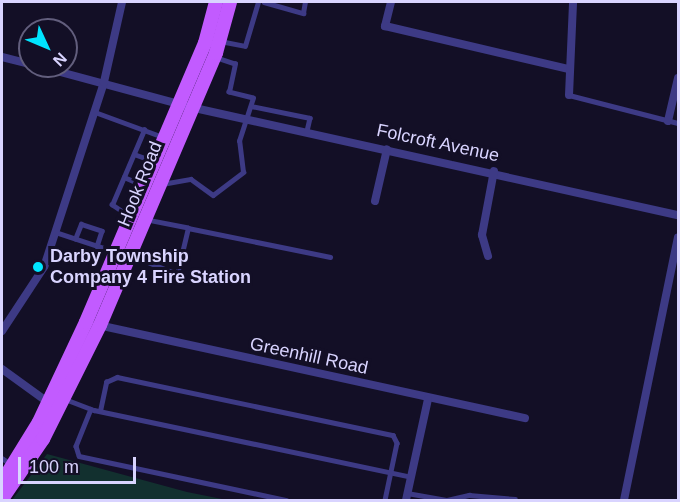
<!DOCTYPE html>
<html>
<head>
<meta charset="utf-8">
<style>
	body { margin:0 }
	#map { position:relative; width:680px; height:502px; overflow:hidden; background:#130f26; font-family:Arial,sans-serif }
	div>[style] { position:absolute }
	.green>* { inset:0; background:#12302f }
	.lane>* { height:4.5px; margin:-2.25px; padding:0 2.25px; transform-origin:2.25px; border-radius:2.25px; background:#3d3a85 }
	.street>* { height:8px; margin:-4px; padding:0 4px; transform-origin:4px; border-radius:4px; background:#3d3a85 }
	.primary>* { height:14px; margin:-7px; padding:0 7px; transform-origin:7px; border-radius:7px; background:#c25bff }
	.dots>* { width:16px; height:16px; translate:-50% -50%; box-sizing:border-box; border:3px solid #130f26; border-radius:50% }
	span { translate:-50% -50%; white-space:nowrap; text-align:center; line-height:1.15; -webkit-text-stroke:6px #130f26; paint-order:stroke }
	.street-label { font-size:18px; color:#d9d4ff }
	.poi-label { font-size:18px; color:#d9d4ff; font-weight:700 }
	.left { translate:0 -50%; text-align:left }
	.frame { position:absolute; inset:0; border:3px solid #d9d4ff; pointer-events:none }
	.north { position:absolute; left:18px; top:18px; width:60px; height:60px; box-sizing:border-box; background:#130f26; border:2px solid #625e7d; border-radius:50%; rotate:134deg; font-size:16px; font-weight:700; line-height:24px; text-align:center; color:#d9d4ff }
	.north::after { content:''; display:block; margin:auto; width:21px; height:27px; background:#00e5ff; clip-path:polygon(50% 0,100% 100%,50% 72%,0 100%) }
	.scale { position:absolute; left:18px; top:457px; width:118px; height:27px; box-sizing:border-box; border:3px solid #d9d4ff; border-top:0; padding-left:8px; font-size:18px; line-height:21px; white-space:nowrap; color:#d9d4ff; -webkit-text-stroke:4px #130f26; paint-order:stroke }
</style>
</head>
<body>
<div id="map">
	<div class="green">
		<div style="clip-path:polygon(47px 454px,187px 492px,227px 500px,12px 500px)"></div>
	</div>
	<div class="lane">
		<div style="left:264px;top:2px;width:41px;rotate:15.8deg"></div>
		<div style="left:303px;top:13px;width:11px;rotate:-80deg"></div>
		<div style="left:220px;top:41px;width:25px;rotate:11deg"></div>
		<div style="left:245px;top:46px;width:46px;rotate:-73.5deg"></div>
		<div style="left:569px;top:95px;width:113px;rotate:14.4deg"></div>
		<div style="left:251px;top:106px;width:60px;rotate:11.5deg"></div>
		<div style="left:310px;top:118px;width:13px;rotate:103deg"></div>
		<div style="left:95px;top:112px;width:72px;rotate:20.2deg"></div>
		<div style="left:134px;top:154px;width:20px;rotate:20deg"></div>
		<div style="left:124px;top:177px;width:21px;rotate:23deg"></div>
		<div style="left:162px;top:184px;width:29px;rotate:-10deg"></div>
		<div style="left:191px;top:179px;width:27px;rotate:36deg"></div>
		<div style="left:213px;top:195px;width:38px;rotate:-37deg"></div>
		<div style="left:243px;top:172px;width:31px;rotate:-97deg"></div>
		<div style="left:239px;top:141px;width:45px;rotate:-72deg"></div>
		<div style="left:253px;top:98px;width:25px;rotate:-166deg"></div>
		<div style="left:229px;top:92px;width:29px;rotate:-78deg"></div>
		<div style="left:235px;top:64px;width:20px;rotate:-162deg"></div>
		<div style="left:130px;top:217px;width:22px;rotate:-146deg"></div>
		<div style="left:112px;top:205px;width:82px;rotate:-66.9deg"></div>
		<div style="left:188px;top:228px;width:145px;rotate:11.5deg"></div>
		<div style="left:55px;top:232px;width:61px;rotate:18.1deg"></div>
		<div style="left:75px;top:239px;width:16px;rotate:-68deg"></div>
		<div style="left:81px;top:224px;width:22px;rotate:18deg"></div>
		<div style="left:102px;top:231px;width:16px;rotate:108deg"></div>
		<div style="left:133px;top:256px;width:48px;rotate:22.2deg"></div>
		<div style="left:177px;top:274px;width:47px;rotate:-76.6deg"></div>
		<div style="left:188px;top:228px;width:42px;rotate:-169deg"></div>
		<div style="left:65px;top:399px;width:31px;rotate:21deg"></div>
		<div style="left:94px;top:410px;width:324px;rotate:11.9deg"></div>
		<div style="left:91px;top:409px;width:40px;rotate:112deg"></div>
		<div style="left:76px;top:446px;width:10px;rotate:73deg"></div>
		<div style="left:79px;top:456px;width:212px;rotate:12deg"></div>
		<div style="left:100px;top:411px;width:30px;rotate:-78deg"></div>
		<div style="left:106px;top:382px;width:12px;rotate:-24deg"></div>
		<div style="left:117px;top:377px;width:282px;rotate:11.9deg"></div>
		<div style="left:393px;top:435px;width:9px;rotate:63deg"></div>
		<div style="left:397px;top:443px;width:58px;rotate:101.9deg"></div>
		<div style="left:2px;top:458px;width:12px;rotate:35deg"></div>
		<div style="left:407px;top:493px;width:41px;rotate:9.9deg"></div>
		<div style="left:447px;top:500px;width:23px;rotate:-13deg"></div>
		<div style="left:469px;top:495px;width:46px;rotate:5deg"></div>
	</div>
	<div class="street">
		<div style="left:391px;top:2px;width:25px;rotate:104deg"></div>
		<div style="left:385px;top:26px;width:189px;rotate:13.2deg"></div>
		<div style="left:2px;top:57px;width:29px;rotate:14deg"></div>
		<div style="left:38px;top:66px;width:157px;rotate:15.1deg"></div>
		<div style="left:190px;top:107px;width:500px;rotate:12.5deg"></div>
		<div style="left:569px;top:95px;width:93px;rotate:-87.5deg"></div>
		<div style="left:668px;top:121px;width:44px;rotate:-76.9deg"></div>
		<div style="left:375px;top:201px;width:53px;rotate:-77deg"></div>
		<div style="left:488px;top:256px;width:22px;rotate:-106deg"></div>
		<div style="left:482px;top:235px;width:65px;rotate:-79.4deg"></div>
		<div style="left:98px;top:325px;width:437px;rotate:12.3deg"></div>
		<div style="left:2px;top:331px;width:77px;rotate:-56.7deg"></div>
		<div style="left:44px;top:267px;width:194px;rotate:-72deg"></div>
		<div style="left:104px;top:82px;width:82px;rotate:-77.3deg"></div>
		<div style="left:2px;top:369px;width:58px;rotate:35.9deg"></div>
		<div style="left:406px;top:500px;width:103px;rotate:-77.7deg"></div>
		<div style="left:624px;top:500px;width:268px;rotate:-78.4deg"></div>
	</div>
	<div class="primary">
		<div style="left:2px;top:482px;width:70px;rotate:-58.3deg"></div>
		<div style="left:39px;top:422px;width:110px;rotate:-64.8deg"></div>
		<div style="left:86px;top:322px;width:303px;rotate:-66.9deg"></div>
		<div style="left:205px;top:43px;width:42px;rotate:-75deg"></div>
		<div style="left:2px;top:499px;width:73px;rotate:-55.7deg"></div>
		<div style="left:43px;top:439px;width:127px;rotate:-63.4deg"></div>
		<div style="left:100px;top:325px;width:296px;rotate:-66.9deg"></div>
		<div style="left:216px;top:53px;width:53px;rotate:-74.6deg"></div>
	</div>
	<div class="dots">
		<div style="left:38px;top:267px;background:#00e5ff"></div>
	</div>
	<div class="street-label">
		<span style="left:438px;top:143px;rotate:12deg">Folcroft Avenue</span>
		<span style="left:140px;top:184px;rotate:-68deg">Hook Road</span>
		<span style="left:309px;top:356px;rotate:12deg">Greenhill Road</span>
	</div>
	<div class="poi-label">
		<span class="left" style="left:50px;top:267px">Darby Township<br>Company 4 Fire Station</span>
	</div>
	<div class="frame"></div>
	<div class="north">N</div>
	<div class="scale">100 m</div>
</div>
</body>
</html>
